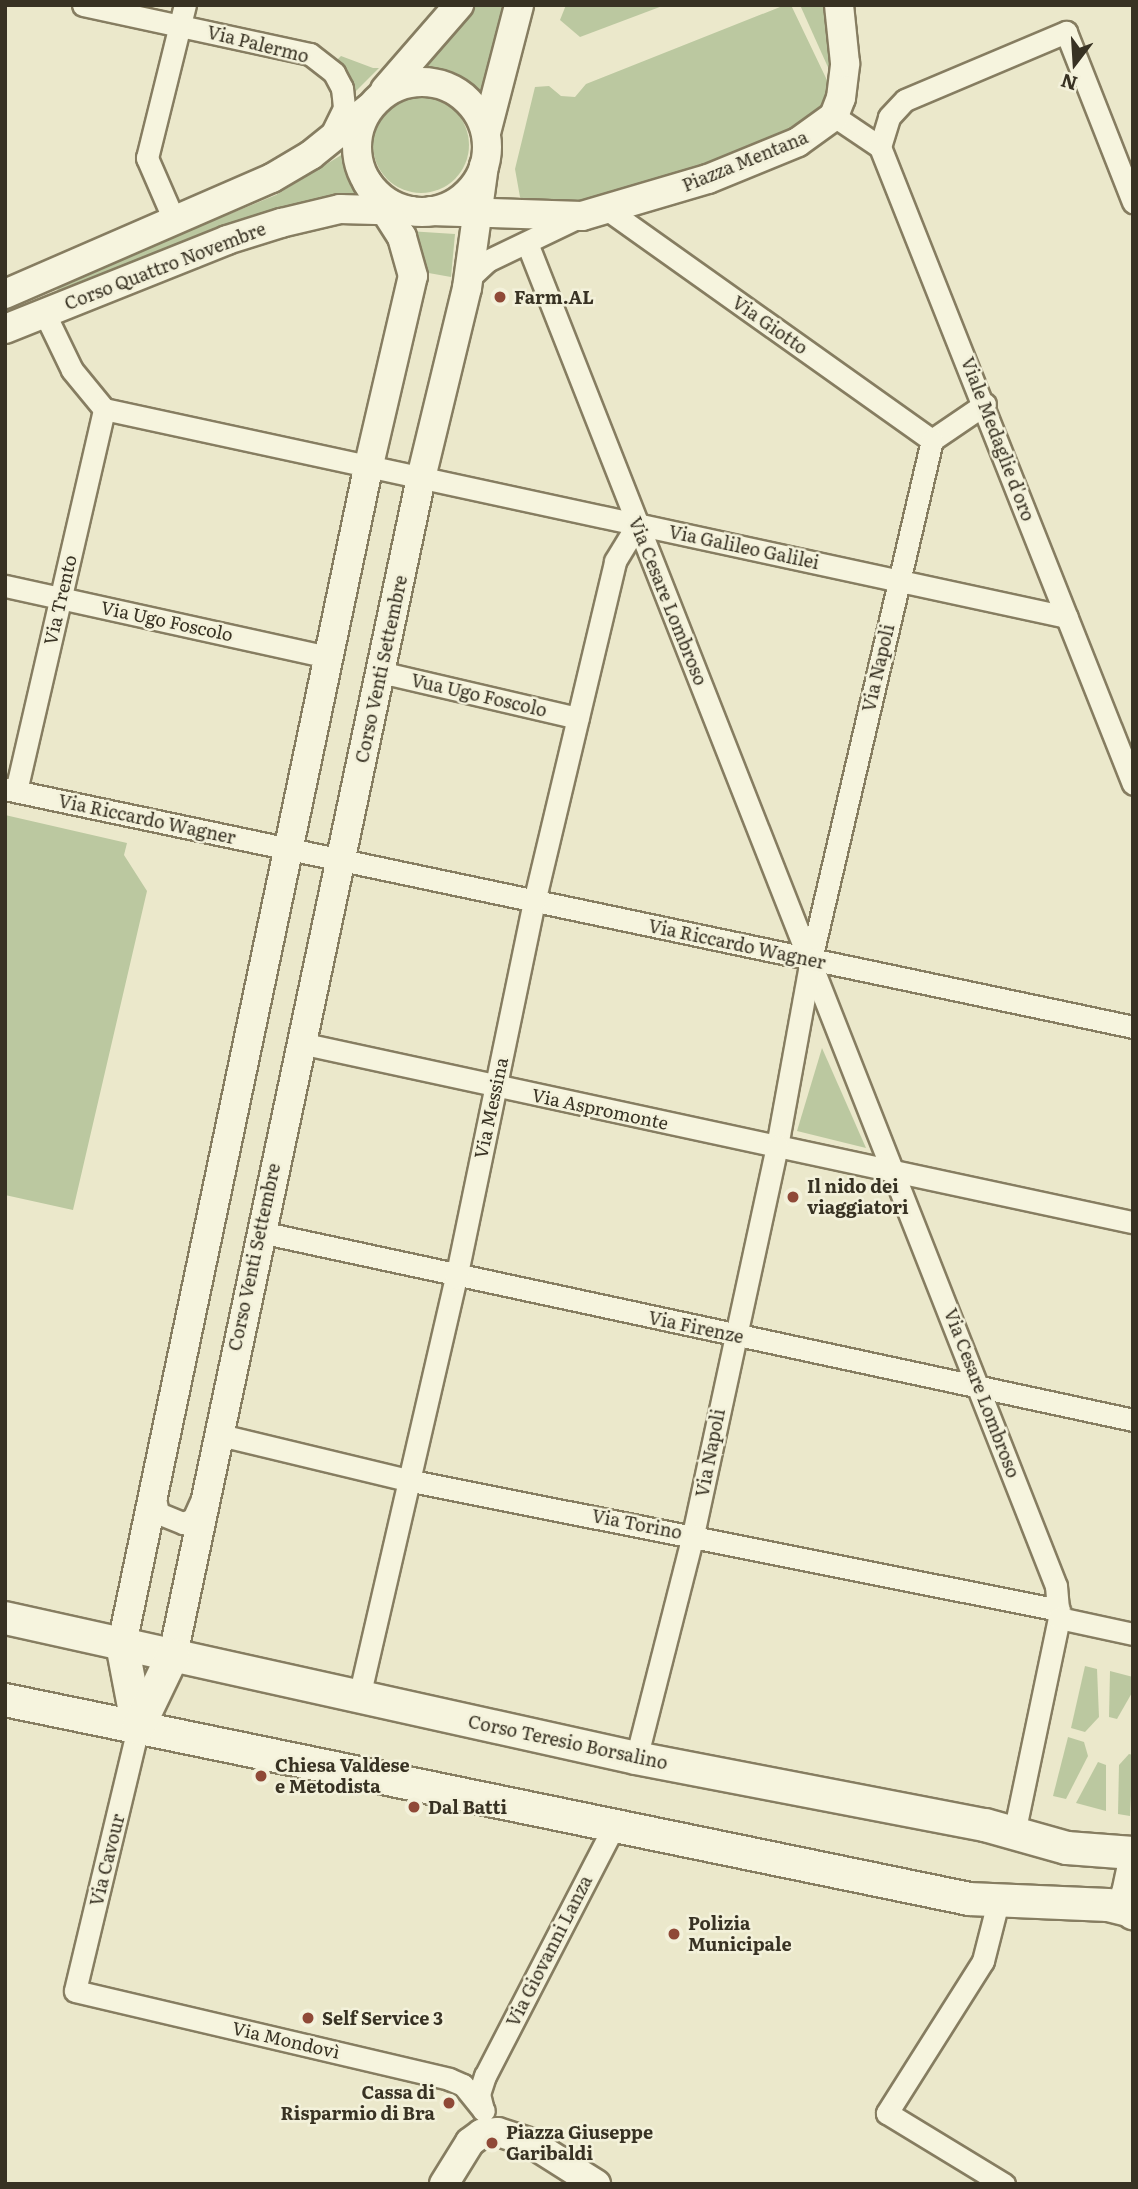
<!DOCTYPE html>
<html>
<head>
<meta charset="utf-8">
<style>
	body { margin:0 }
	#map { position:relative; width:1138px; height:2189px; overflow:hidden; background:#ebe8cb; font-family:Literata,serif }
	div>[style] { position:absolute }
	.green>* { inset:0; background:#bbc8a0 }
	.round { border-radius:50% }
	.roads { filter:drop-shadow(2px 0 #867d61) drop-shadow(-2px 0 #867d61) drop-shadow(0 2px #867d61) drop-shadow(0 -2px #867d61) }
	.minor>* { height:21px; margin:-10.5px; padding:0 10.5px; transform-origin:10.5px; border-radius:10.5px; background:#f6f4de }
	.tertiary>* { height:28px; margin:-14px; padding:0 14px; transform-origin:14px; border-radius:14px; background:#f6f4de }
	.tertiary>.ring { margin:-14px; padding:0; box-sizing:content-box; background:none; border:28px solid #f6f4de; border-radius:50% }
	.secondary>* { height:32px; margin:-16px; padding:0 16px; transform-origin:16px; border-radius:16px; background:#f6f4de }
	.dots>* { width:19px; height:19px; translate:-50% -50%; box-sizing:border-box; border:4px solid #f3f1da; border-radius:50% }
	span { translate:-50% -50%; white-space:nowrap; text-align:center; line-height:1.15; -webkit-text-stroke:5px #f3f1da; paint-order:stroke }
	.street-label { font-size:18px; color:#383223 }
	.poi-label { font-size:18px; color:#383223; font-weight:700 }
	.left { translate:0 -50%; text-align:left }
	.right { translate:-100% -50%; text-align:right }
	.frame { position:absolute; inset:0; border:7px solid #383223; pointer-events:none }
	.north { position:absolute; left:1040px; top:28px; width:70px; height:70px; -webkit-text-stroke:5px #f3f1da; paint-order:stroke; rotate:197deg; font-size:19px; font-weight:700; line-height:28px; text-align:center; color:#383223 }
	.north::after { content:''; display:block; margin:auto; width:24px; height:32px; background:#383223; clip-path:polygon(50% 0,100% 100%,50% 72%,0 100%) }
</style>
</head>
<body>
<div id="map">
	<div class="green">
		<div style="clip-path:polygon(472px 5px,505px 5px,481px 95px,456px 75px,422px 67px)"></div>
		<div style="clip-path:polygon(566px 5px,665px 5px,580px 37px,560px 20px)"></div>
		<div style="clip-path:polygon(785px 5px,791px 5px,836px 99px,825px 119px,581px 213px,525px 204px,520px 197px,515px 169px,535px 87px,549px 86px,561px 96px,575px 97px,586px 84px)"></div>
		<div style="clip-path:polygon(800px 5px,838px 5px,840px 94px)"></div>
		<div style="clip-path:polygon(341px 56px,373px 68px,379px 68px,355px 92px,337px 60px)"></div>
		<div class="round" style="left:373px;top:97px;width:96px;height:96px"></div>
		<div style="clip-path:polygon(343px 154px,358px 197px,63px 293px,57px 290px,65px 281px,276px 195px)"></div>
		<div style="clip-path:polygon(408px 231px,455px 234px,451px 277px,423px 272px)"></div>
		<div style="clip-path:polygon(5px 815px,127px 843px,124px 855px,147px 891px,73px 1210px,5px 1195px)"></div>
		<div style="clip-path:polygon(822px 1048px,866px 1148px,797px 1131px)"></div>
		<div style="clip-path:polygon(1085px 1666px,1097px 1669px,1099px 1717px,1085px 1732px,1071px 1728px)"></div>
		<div style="clip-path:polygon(1110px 1671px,1133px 1677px,1133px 1691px,1117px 1719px,1109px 1717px)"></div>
		<div style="clip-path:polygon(1068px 1737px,1084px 1742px,1088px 1756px,1066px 1799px,1053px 1796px)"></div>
		<div style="clip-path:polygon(1129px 1754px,1133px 1755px,1130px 1816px,1118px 1814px,1119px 1765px)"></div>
		<div style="clip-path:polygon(1098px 1762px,1106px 1765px,1106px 1811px,1076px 1803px)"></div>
	</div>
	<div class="roads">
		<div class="minor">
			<div style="left:83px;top:5px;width:232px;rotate:12.2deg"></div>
			<div style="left:310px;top:54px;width:31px;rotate:38deg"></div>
			<div style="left:334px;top:73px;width:17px;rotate:62deg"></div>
			<div style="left:342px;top:88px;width:20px;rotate:84deg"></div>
			<div style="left:344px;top:108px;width:30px;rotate:116deg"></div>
			<div style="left:834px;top:116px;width:55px;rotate:34deg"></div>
			<div style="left:880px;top:147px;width:685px;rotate:68.34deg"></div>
			<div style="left:880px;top:147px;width:31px;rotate:-73deg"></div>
			<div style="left:889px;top:117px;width:23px;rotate:-47deg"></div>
			<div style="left:905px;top:100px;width:175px;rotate:-22.9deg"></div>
			<div style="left:1066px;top:32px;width:183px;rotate:68.5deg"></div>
			<div style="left:608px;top:210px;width:397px;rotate:35.4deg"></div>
			<div style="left:174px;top:220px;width:68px;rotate:-113.5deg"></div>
			<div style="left:147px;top:158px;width:158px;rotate:-76.1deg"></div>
			<div style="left:527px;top:243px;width:1443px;rotate:68.5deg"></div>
			<div style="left:1056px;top:1586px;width:32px;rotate:85deg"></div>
			<div style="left:1059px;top:1618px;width:220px;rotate:101.8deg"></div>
			<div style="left:469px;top:278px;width:25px;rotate:-43deg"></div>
			<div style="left:487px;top:261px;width:104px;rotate:-25.6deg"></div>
			<div style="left:44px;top:312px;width:64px;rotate:64.2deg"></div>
			<div style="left:72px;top:370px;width:50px;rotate:50.6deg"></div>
			<div style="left:104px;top:409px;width:985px;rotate:12.19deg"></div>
			<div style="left:985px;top:404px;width:64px;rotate:145.8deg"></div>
			<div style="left:932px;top:440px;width:533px;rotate:103.12deg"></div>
			<div style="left:811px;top:959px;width:190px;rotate:100.3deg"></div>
			<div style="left:777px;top:1146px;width:364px;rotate:12.1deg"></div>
			<div style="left:5px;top:586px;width:332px;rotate:12.4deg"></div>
			<div style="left:380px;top:672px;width:203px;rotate:13.1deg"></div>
			<div style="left:5px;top:789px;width:1153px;rotate:11.91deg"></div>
			<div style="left:16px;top:791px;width:392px;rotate:-77deg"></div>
			<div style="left:300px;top:1043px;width:488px;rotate:12.2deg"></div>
			<div style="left:777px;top:1146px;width:398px;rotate:102.2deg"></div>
			<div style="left:693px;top:1535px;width:230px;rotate:104.3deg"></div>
			<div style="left:260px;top:1232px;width:893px;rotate:12.15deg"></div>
			<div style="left:216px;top:1434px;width:196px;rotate:13.5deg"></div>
			<div style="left:407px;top:1480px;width:665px;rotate:11.28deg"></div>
			<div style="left:155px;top:1498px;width:15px;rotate:79deg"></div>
			<div style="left:158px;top:1513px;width:27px;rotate:22deg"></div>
			<div style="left:183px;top:1523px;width:11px;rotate:-22deg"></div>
			<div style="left:193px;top:1519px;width:22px;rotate:-66deg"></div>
			<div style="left:1059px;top:1618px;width:76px;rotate:12.2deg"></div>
			<div style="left:359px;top:1697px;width:430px;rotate:-77deg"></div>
			<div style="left:456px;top:1278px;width:384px;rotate:-78.3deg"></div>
			<div style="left:534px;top:902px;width:350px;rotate:-76.6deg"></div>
			<div style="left:615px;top:561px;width:42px;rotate:-58.6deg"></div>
			<div style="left:138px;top:1728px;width:270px;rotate:103.5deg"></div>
			<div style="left:75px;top:1991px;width:384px;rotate:13.2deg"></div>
			<div style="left:449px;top:2079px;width:15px;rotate:23deg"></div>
			<div style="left:463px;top:2085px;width:33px;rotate:51deg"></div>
			<div style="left:998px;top:1902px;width:61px;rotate:104.3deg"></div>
			<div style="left:983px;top:1961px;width:180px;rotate:122.3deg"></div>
			<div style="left:887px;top:2113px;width:137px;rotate:31.3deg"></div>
			<div style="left:483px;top:2110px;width:16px;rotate:-104deg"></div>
			<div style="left:479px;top:2094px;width:19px;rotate:-72deg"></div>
			<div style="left:485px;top:2076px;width:281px;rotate:-62.7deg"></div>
		</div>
		<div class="tertiary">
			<div class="ring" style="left:357px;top:82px;width:102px;height:102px"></div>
			<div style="left:385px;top:90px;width:113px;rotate:-49deg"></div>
			<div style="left:486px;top:133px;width:132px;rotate:-75.5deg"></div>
			<div style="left:431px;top:211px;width:151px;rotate:1.9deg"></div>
			<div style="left:582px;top:216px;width:131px;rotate:-16.4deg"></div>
			<div style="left:708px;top:179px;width:97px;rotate:-22.3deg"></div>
			<div style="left:798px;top:142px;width:44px;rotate:-35.8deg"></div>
			<div style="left:834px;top:116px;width:19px;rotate:-69deg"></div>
			<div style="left:841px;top:98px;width:35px;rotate:-83deg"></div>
			<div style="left:845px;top:63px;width:58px;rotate:-95.9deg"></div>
			<div style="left:5px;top:294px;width:291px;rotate:-23.5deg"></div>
			<div style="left:272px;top:178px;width:45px;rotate:-30.5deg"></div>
			<div style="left:311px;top:155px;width:75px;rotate:-39deg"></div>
			<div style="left:5px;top:329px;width:239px;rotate:-21.8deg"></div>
			<div style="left:227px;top:240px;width:57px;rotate:-17.5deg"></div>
			<div style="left:281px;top:223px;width:61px;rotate:-13.3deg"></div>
			<div style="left:340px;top:209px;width:71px;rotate:1.6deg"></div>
			<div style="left:122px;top:1644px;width:1200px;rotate:-78.18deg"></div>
			<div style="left:368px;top:469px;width:198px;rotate:-76.9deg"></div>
			<div style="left:413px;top:276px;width:41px;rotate:-105.8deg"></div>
			<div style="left:402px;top:237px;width:65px;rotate:-122.5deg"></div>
			<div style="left:173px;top:1655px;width:1203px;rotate:-78.1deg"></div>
			<div style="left:421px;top:478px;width:195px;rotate:-76.4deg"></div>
			<div style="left:467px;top:288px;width:123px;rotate:-82.1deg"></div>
			<div style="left:444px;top:2184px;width:49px;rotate:-58.2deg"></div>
			<div style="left:470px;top:2142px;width:14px;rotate:-36deg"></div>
			<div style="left:481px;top:2134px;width:17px;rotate:-7deg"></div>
			<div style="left:498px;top:2132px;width:35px;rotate:18deg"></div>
			<div style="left:531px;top:2143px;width:77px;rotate:32.2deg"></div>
		</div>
		<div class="secondary">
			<div style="left:5px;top:1618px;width:646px;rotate:12.51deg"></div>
			<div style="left:636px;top:1758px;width:355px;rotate:10.9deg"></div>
			<div style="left:985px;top:1825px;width:85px;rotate:15.7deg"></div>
			<div style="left:1067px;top:1848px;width:66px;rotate:4.3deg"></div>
			<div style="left:122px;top:1644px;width:86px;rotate:79.2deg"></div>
			<div style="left:5px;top:1700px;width:984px;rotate:11.66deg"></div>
			<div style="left:969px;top:1899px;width:139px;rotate:2.5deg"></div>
			<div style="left:1108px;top:1905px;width:25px;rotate:14deg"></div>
			<div style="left:138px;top:1728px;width:81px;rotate:-64.4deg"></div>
			<div style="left:1133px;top:1870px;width:24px;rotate:102deg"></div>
			<div style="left:1128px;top:1893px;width:21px;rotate:76deg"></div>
		</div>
	</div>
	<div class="dots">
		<div style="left:500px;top:297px;background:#8f4937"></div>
		<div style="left:793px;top:1197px;background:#8f4937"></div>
		<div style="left:261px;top:1776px;background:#8f4937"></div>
		<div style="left:414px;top:1807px;background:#8f4937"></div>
		<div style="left:674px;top:1934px;background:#8f4937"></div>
		<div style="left:308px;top:2018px;background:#8f4937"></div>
		<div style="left:449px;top:2103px;background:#8f4937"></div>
		<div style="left:492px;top:2143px;background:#8f4937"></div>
	</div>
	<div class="street-label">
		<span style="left:258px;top:44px;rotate:14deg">Via Palermo</span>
		<span style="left:745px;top:161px;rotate:-22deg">Piazza Mentana</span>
		<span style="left:165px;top:266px;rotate:-21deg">Corso Quattro Novembre</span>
		<span style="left:770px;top:325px;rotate:35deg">Via Giotto</span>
		<span style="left:998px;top:439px;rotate:69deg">Viale Medaglie d'oro</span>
		<span style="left:744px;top:547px;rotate:12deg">Via Galileo Galilei</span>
		<span style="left:60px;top:600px;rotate:-77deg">Via Trento</span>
		<span style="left:668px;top:601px;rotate:68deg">Via Cesare Lombroso</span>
		<span style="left:167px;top:621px;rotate:12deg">Via Ugo Foscolo</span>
		<span style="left:878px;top:668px;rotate:-77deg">Via Napoli</span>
		<span style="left:381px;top:669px;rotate:-78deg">Corso Venti Settembre</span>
		<span style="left:479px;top:695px;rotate:13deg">Vua Ugo Foscolo</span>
		<span style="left:147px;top:819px;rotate:12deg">Via Riccardo Wagner</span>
		<span style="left:737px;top:944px;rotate:12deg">Via Riccardo Wagner</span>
		<span style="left:491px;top:1108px;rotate:-78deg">Via Messina</span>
		<span style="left:600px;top:1109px;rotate:12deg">Via Aspromonte</span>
		<span style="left:254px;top:1257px;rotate:-78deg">Corso Venti Settembre</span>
		<span style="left:696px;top:1327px;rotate:12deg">Via Firenze</span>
		<span style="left:982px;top:1393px;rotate:69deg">Via Cesare Lombroso</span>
		<span style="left:710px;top:1453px;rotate:-79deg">Via Napoli</span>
		<span style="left:637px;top:1524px;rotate:11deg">Via Torino</span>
		<span style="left:568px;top:1742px;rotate:12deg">Corso Teresio Borsalino</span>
		<span style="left:107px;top:1860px;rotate:-76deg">Via Cavour</span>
		<span style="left:549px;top:1951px;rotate:-63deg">Via Giovanni Lanza</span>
		<span style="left:286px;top:2040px;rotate:13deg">Via Mondovì</span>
	</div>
	<div class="poi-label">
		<span class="left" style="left:514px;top:297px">Farm.AL</span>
		<span class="left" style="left:807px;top:1197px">Il nido dei<br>viaggiatori</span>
		<span class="left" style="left:275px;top:1776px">Chiesa Valdese<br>e Metodista</span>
		<span class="left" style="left:428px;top:1807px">Dal Batti</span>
		<span class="left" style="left:688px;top:1934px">Polizia<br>Municipale</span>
		<span class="left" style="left:322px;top:2018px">Self Service 3</span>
		<span class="right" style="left:435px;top:2103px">Cassa di<br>Risparmio di Bra</span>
		<span class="left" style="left:506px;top:2143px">Piazza Giuseppe<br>Garibaldi</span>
	</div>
	<div class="frame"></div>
	<div class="north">N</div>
</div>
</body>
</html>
